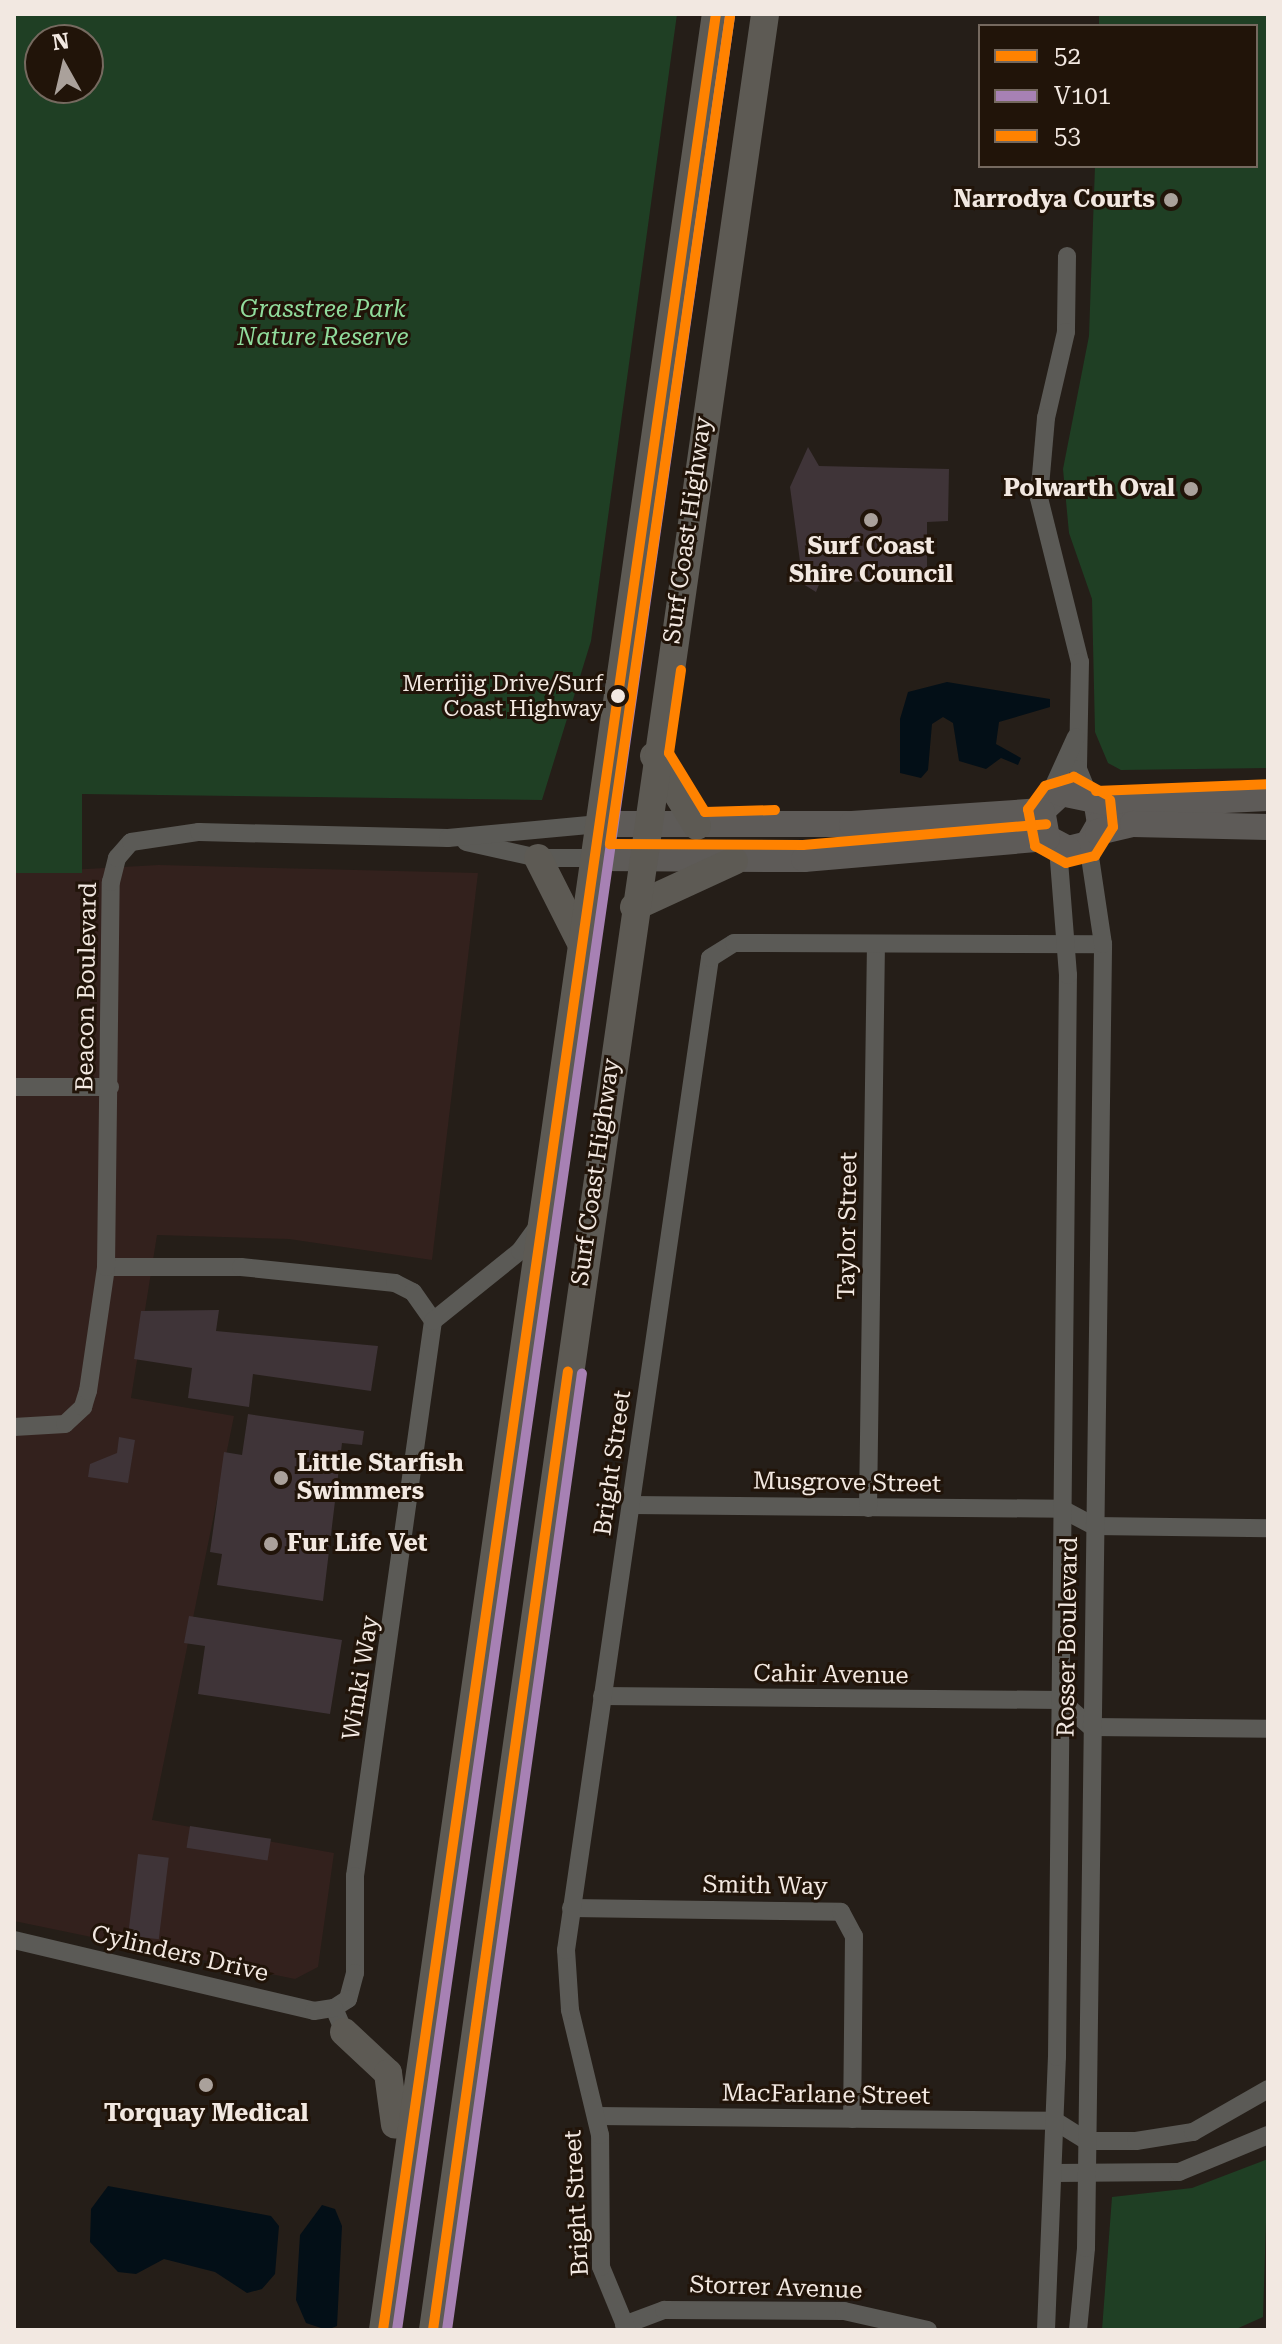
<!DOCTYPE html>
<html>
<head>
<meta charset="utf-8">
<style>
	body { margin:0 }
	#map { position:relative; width:1282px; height:2344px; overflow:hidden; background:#251e18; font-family:"Roboto Serif",serif }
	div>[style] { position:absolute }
	.commercial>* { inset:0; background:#33211d }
	.green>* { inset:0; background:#1f3f24 }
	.water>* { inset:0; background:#030f17 }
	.building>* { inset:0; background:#3f3438; transform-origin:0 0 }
	.street>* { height:18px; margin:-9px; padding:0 9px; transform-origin:9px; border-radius:9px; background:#5b5a56 }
	.secondary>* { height:26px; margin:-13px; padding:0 13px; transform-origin:13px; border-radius:13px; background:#5e5b58 }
	.primary>* { height:28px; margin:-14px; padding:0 14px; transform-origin:14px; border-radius:14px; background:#5d5a54 }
	.bus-1>* { height:10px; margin:-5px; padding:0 5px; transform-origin:5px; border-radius:5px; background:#ff8200 }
	.bus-2>* { height:10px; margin:-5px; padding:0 5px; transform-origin:5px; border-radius:5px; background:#a781b4 }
	.bus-3>* { height:10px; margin:-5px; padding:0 5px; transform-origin:5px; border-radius:5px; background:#ff8200 }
	.dots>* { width:22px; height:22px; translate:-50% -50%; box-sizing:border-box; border:4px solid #211409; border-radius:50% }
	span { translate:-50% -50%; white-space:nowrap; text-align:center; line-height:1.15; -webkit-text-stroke:6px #211409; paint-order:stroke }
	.bus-label { font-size:22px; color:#f2e8e1 }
	.right { translate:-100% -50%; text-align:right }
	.poi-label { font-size:24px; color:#f2e8e1; font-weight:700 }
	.left { translate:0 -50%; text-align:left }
	.park-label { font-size:24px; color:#90dc9c; font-style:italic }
	.street-label { font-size:24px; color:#f2e8e1 }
	.frame { position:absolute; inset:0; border:16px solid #f2e8e1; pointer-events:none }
	.legend { position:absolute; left:978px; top:24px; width:280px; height:144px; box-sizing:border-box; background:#211409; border:2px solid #75695f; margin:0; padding:10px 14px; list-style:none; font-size:24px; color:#f2e8e1 }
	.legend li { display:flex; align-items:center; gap:16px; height:40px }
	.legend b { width:40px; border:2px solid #75695f }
	.north { position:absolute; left:24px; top:24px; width:80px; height:80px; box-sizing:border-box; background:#211409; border:2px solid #75695f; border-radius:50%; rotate:352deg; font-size:22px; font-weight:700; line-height:32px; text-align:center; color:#f2e8e1 }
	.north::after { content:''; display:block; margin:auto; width:28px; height:36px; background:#aaa19b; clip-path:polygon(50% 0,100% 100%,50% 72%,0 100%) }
</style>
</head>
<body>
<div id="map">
	<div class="commercial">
		<div style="clip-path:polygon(159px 865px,478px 873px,432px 1260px,289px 1239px,157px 1235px,131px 1398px,234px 1416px,152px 1820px,334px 1853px,318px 1967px,295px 1979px,14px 1921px,14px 873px)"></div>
	</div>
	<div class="green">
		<div style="clip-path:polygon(evenodd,14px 14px,677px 14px,591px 641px,542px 800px,82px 794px,82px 873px,14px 873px,14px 14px,88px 40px,88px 88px,40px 88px,40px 40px,88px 40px)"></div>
		<div style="clip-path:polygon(1099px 14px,1268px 14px,1268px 768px,1121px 770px,1108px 763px,1095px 732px,1092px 599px,1069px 533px,1063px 469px,1089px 336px,1095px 166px,1256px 166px,1256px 26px,1099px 26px)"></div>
		<div style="clip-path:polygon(1268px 2159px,1263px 2317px,1234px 2330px,1102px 2330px,1112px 2197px,1192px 2188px)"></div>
	</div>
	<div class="water">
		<div style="clip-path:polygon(947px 682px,1050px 699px,1050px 707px,999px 722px,996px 744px,1021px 758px,1018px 765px,1001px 758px,986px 769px,959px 761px,953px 723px,943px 717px,932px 724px,928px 770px,921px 778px,900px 773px,900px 719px,908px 692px)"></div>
		<div style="clip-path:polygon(108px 2186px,271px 2216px,279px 2226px,275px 2274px,262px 2289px,247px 2293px,215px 2272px,164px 2259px,136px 2274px,118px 2272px,90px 2242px,91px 2209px)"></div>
		<div style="clip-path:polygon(322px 2205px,335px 2209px,342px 2226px,337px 2326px,327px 2330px,306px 2323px,296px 2300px,300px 2235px)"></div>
	</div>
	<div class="building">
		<div style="clip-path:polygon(808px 447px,819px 466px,949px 469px,948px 521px,927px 522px,927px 581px,820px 582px,816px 592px,803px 584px,790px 487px)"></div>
		<div style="clip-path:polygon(219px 1310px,216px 1331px,378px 1346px,371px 1391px,253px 1374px,249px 1407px,188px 1398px,192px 1368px,134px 1359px,141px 1311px)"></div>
		<div style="clip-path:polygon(248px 1414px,364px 1431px,362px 1445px,342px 1443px,323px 1601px,217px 1585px,222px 1554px,210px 1552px,224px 1452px,242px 1455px)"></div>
		<div style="clip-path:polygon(119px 1437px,135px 1440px,128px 1483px,88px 1477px,90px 1464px,117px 1453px)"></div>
		<div style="clip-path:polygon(189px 1616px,342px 1640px,330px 1714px,198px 1694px,205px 1646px,184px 1643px)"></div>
		<div style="left:190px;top:1826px;width:82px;height:22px;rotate:9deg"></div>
		<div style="left:138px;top:1854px;width:31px;height:82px;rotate:7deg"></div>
	</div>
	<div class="street">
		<div style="left:1067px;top:256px;width:76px;rotate:90.8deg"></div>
		<div style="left:1066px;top:332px;width:88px;rotate:103.1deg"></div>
		<div style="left:1046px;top:418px;width:80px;rotate:95deg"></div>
		<div style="left:1039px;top:498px;width:169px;rotate:76deg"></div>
		<div style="left:1080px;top:662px;width:107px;rotate:91.1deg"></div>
		<div style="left:1078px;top:769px;width:31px;rotate:68deg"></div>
		<div style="left:1046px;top:803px;width:72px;rotate:-65.6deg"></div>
		<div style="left:466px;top:842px;width:74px;rotate:12.5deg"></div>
		<div style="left:538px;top:858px;width:56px"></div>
		<div style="left:14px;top:1087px;width:96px"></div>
		<div style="left:106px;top:1267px;width:135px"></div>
		<div style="left:241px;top:1267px;width:155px;rotate:5.9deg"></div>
		<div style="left:395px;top:1283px;width:20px;rotate:27deg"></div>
		<div style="left:413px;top:1292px;width:35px;rotate:55deg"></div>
		<div style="left:433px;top:1321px;width:560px;rotate:98deg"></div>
		<div style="left:355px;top:1876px;width:97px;rotate:90deg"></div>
		<div style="left:355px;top:1973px;width:27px;rotate:105deg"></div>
		<div style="left:348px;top:1999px;width:17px;rotate:147deg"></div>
		<div style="left:334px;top:2008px;width:26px;rotate:67deg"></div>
		<div style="left:433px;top:1321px;width:112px;rotate:-38.8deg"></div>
		<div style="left:520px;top:1251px;width:32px;rotate:-54deg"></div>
		<div style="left:14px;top:1427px;width:51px;rotate:-3.4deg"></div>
		<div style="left:65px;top:1424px;width:25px;rotate:-43deg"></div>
		<div style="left:83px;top:1407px;width:17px;rotate:-73deg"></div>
		<div style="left:88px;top:1391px;width:125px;rotate:-81.7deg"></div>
		<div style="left:106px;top:1267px;width:385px;rotate:-89.3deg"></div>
		<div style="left:111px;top:882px;width:25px;rotate:-76deg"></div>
		<div style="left:117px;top:858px;width:21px;rotate:-49deg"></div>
		<div style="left:131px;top:842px;width:69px;rotate:-8.4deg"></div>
		<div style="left:199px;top:832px;width:249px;rotate:1.4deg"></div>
		<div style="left:448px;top:838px;width:152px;rotate:-5.3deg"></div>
		<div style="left:631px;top:1505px;width:431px;rotate:0.5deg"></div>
		<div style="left:1062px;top:1509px;width:36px;rotate:28deg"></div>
		<div style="left:1094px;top:1526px;width:174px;rotate:0.7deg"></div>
		<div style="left:868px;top:1508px;width:563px;rotate:-89.19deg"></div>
		<div style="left:602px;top:1696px;width:458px;rotate:0.5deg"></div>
		<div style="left:1060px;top:1700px;width:41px;rotate:41.1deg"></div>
		<div style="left:1091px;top:1727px;width:177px;rotate:0.6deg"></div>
		<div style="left:571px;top:1908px;width:270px;rotate:0.8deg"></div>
		<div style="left:841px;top:1912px;width:27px;rotate:62deg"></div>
		<div style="left:854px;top:1936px;width:183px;rotate:90.6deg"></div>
		<div style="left:14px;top:1940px;width:308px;rotate:13.3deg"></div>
		<div style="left:314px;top:2011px;width:20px;rotate:-9deg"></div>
		<div style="left:597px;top:2116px;width:458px;rotate:0.6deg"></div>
		<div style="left:1055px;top:2121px;width:38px;rotate:32deg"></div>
		<div style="left:1087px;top:2141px;width:49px"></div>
		<div style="left:1136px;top:2141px;width:58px;rotate:-9deg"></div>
		<div style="left:1193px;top:2132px;width:86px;rotate:-29.8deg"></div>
		<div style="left:1054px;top:2173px;width:125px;rotate:-0.5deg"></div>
		<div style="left:1179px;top:2172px;width:96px;rotate:-22.6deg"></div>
		<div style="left:624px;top:2325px;width:43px;rotate:-20.6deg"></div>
		<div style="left:664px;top:2310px;width:180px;rotate:0.3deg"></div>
		<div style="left:844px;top:2311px;width:86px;rotate:12.7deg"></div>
		<div style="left:627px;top:2330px;width:68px;rotate:-112.4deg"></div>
		<div style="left:601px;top:2267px;width:132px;rotate:-90.4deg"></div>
		<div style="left:600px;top:2135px;width:129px;rotate:-103.5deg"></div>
		<div style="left:570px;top:2010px;width:60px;rotate:-93.8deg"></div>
		<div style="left:566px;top:1950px;width:1002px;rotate:-81.74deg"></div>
		<div style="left:710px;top:958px;width:28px;rotate:-32deg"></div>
		<div style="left:734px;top:943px;width:369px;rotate:0.2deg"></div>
		<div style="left:1046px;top:2330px;width:273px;rotate:-87.7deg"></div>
		<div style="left:1057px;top:2057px;width:1082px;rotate:-89.42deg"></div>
		<div style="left:1068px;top:975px;width:128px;rotate:-94.5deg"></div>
		<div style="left:1078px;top:2330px;width:82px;rotate:-84.4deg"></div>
		<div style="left:1086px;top:2248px;width:1304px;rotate:-89.25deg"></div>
		<div style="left:1103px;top:944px;width:101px;rotate:-98.5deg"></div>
	</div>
	<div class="secondary">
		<div style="left:1097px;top:805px;width:18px;rotate:81deg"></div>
		<div style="left:1100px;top:823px;width:24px;rotate:120deg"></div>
		<div style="left:1088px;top:844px;width:21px;rotate:166deg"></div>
		<div style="left:1068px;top:849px;width:24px;rotate:-152deg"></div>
		<div style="left:1047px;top:838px;width:27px;rotate:-100deg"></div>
		<div style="left:1042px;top:811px;width:26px;rotate:-43deg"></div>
		<div style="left:1061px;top:793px;width:59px;rotate:11.7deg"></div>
		<div style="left:1119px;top:805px;width:149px;rotate:-2.7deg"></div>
		<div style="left:599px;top:824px;width:253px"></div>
		<div style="left:852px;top:824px;width:190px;rotate:-3.9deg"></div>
		<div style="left:1098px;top:832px;width:36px;rotate:-13deg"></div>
		<div style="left:1133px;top:824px;width:135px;rotate:1.3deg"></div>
		<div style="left:594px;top:858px;width:210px;rotate:0.3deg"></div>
		<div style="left:804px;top:859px;width:244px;rotate:-4.9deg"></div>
	</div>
	<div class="primary">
		<div style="left:654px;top:756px;width:82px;rotate:58.4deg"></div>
		<div style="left:538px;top:858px;width:95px;rotate:63.2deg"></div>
		<div style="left:634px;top:907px;width:110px;rotate:-24.7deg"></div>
		<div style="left:344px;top:2032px;width:60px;rotate:43deg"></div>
		<div style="left:388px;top:2073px;width:52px;rotate:82.3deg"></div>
		<div style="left:383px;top:2330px;width:2340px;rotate:-81.82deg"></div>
		<div style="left:433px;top:2330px;width:2340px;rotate:-81.84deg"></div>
	</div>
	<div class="bus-1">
		<div style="left:383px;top:2330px;width:2340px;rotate:-81.82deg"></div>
		<div style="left:433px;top:2330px;width:968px;rotate:-81.99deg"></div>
	</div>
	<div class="bus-2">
		<div style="left:397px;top:2330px;width:2338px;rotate:-81.81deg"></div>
		<div style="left:447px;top:2330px;width:966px;rotate:-81.97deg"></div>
	</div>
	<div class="bus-3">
		<div style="left:730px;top:16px;width:837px;rotate:98.25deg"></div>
		<div style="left:610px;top:844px;width:193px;rotate:0.3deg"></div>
		<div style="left:803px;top:845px;width:244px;rotate:-4.9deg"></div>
		<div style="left:681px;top:670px;width:84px;rotate:98.2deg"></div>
		<div style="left:669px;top:753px;width:69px;rotate:58.6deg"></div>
		<div style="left:705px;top:812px;width:70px;rotate:-1.6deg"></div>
		<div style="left:1096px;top:791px;width:171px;rotate:-2.3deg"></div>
		<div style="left:1107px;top:795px;width:38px;rotate:-151deg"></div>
		<div style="left:1074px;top:777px;width:30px;rotate:163deg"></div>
		<div style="left:1045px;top:786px;width:29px;rotate:126deg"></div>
		<div style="left:1028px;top:809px;width:38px;rotate:79deg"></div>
		<div style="left:1035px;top:846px;width:35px;rotate:29deg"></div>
		<div style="left:1066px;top:863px;width:30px;rotate:-14deg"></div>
		<div style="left:1095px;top:856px;width:34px;rotate:-58deg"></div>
		<div style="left:1113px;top:827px;width:27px;rotate:-96deg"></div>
	</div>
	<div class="dots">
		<div style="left:1171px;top:200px;background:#aaa19b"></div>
		<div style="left:1191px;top:489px;background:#aaa19b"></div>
		<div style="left:871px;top:520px;background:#aaa19b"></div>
		<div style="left:618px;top:696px;background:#f2e8e1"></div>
		<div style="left:281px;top:1478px;background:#aaa19b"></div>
		<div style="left:271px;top:1544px;background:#aaa19b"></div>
		<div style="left:206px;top:2085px;background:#aaa19b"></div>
	</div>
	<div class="bus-label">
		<span class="right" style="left:603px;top:696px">Merrijig Drive/Surf<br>Coast Highway</span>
	</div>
	<div class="poi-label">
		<span class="right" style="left:1155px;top:200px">Narrodya Courts</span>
		<span class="right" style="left:1175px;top:489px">Polwarth Oval</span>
		<span style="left:871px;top:561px">Surf Coast<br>Shire Council</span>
		<span class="left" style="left:297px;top:1478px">Little Starfish<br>Swimmers</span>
		<span class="left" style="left:287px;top:1544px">Fur Life Vet</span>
		<span style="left:206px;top:2114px">Torquay Medical</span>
	</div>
	<div class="park-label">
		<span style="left:323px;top:324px">Grasstree Park<br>Nature Reserve</span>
	</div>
	<div class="street-label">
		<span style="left:688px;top:530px;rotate:-82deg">Surf Coast Highway</span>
		<span style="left:87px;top:987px;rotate:-89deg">Beacon Boulevard</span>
		<span style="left:596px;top:1172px;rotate:-82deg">Surf Coast Highway</span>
		<span style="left:848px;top:1226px;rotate:-89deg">Taylor Street</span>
		<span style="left:613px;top:1463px;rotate:-82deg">Bright Street</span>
		<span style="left:847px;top:1483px;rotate:1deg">Musgrove Street</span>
		<span style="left:1068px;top:1637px;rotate:-89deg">Rosser Boulevard</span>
		<span style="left:831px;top:1675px;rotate:1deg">Cahir Avenue</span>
		<span style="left:361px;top:1678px;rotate:-81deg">Winki Way</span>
		<span style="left:765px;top:1886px;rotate:1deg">Smith Way</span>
		<span style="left:180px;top:1954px;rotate:13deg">Cylinders Drive</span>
		<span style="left:826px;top:2095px;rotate:1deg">MacFarlane Street</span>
		<span style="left:577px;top:2203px;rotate:-93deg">Bright Street</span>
		<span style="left:776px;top:2288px;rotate:2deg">Storrer Avenue</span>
	</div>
	<div class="frame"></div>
	<ul class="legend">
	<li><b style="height:10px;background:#ff8200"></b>52</li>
	<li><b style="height:10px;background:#a781b4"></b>V101</li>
	<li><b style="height:10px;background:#ff8200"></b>53</li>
	</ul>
	<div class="north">N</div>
</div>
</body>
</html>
